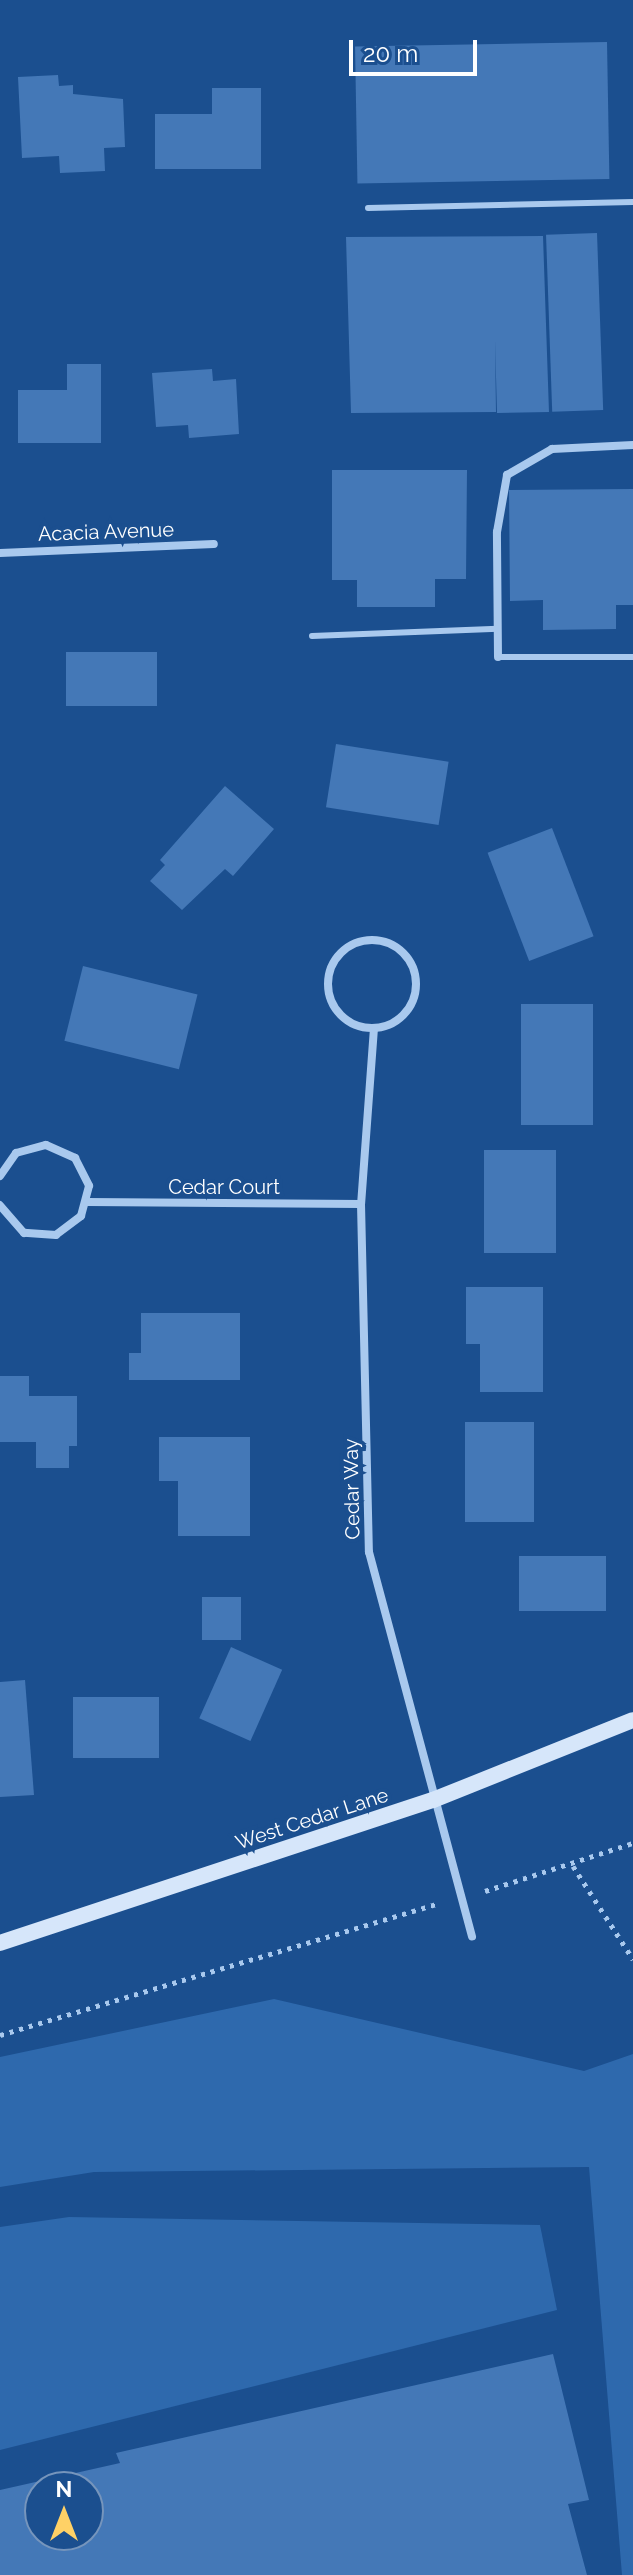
<!DOCTYPE html>
<html>
<head>
<meta charset="utf-8">
<style>
	body { margin:0 }
	#map { position:relative; width:633px; height:2575px; overflow:hidden; background:#1b4f8f; font-family:Raleway,sans-serif }
	div>[style] { position:absolute }
	.green>* { inset:0; background:#2e69ad }
	.building>* { inset:0; background:#4478b7; transform-origin:0 0 }
	.path>* { height:5px; margin-top:-2.5px; transform-origin:0; background:repeating-linear-gradient(90deg,#a9c9ee 0 4px,transparent 0 10px) }
	.service>* { height:6px; margin:-3px; padding:0 3px; transform-origin:3px; border-radius:3px; background:#a9c9ee }
	.minor>* { height:8px; margin:-4px; padding:0 4px; transform-origin:4px; border-radius:4px; background:#a9c9ee }
	.minor>.ring { margin:-4px; padding:0; box-sizing:content-box; background:none; border:8px solid #a9c9ee; border-radius:50% }
	.secondary>* { height:16px; margin:-8px; padding:0 8px; transform-origin:8px; border-radius:8px; background:#d6e6fa }
	span { translate:-50% -50%; white-space:nowrap; text-align:center; line-height:1.15; -webkit-text-stroke:8px #1b4f8f; paint-order:stroke }
	.street-label { font-size:20px; color:#fff }
	.north { position:absolute; left:24px; top:2471px; width:80px; height:80px; box-sizing:border-box; background:#1b4f8f; border:2px solid #7695bc; border-radius:50%; rotate:0deg; font-size:22px; font-weight:700; line-height:32px; text-align:center; color:#fff }
	.north::after { content:''; display:block; margin:auto; width:28px; height:36px; background:#ffd166; clip-path:polygon(50% 0,100% 100%,50% 72%,0 100%) }
	.scale { position:absolute; left:349px; top:40px; width:128px; height:36px; box-sizing:border-box; border:4px solid #fff; border-top:0; padding-left:10px; font-size:24px; line-height:28px; white-space:nowrap; color:#fff; -webkit-text-stroke:6px #1b4f8f; paint-order:stroke }
</style>
</head>
<body>
<div id="map">
	<div class="green">
		<div style="clip-path:polygon(274px 1999px,584px 2071px,633px 2054px,633px 2575px,622px 2575px,589px 2167px,94px 2172px,0 2187px,0 2057px)"></div>
		<div style="clip-path:polygon(69px 2217px,540px 2225px,557px 2310px,0 2450px,0 2227px)"></div>
	</div>
	<div class="building">
		<div style="left:607px;top:42px;width:137px;height:252px;rotate:89deg"></div>
		<div style="clip-path:polygon(58px 75px,59px 86px,73px 85px,73px 94px,123px 99px,125px 147px,104px 148px,105px 171px,60px 173px,59px 156px,22px 158px,18px 77px)"></div>
		<div style="clip-path:polygon(212px 88px,261px 88px,261px 169px,155px 169px,155px 114px,212px 114px)"></div>
		<div style="left:597px;top:233px;width:177px;height:51px;rotate:88deg"></div>
		<div style="clip-path:polygon(543px 236px,549px 412px,497px 413px,495px 340px,496px 412px,351px 413px,346px 237px)"></div>
		<div style="clip-path:polygon(67px 364px,101px 364px,101px 443px,18px 443px,18px 390px,67px 390px)"></div>
		<div style="clip-path:polygon(212px 369px,213px 381px,236px 379px,239px 434px,189px 438px,188px 425px,156px 427px,152px 373px)"></div>
		<div style="clip-path:polygon(332px 470px,467px 470px,466px 579px,435px 579px,435px 607px,357px 607px,357px 580px,332px 580px)"></div>
		<div style="clip-path:polygon(633px 489px,633px 605px,616px 605px,616px 629px,543px 630px,543px 600px,510px 601px,509px 490px)"></div>
		<div style="left:66px;top:652px;width:91px;height:54px"></div>
		<div style="left:336px;top:744px;width:114px;height:64px;rotate:9deg"></div>
		<div style="clip-path:polygon(225px 786px,274px 829px,233px 876px,225px 869px,182px 910px,150px 881px,165px 865px,160px 860px)"></div>
		<div style="left:552px;top:828px;width:116px;height:69px;rotate:69deg"></div>
		<div style="left:83px;top:966px;width:118px;height:77px;rotate:14deg"></div>
		<div style="left:521px;top:1004px;width:72px;height:121px"></div>
		<div style="left:484px;top:1150px;width:72px;height:103px"></div>
		<div style="clip-path:polygon(466px 1287px,543px 1287px,543px 1392px,480px 1392px,480px 1344px,466px 1344px)"></div>
		<div style="clip-path:polygon(141px 1313px,240px 1313px,240px 1380px,129px 1380px,129px 1353px,141px 1353px)"></div>
		<div style="clip-path:polygon(0 1376px,29px 1376px,29px 1396px,77px 1396px,77px 1446px,69px 1446px,69px 1468px,36px 1468px,36px 1442px,0 1442px)"></div>
		<div style="left:465px;top:1422px;width:69px;height:100px"></div>
		<div style="clip-path:polygon(159px 1437px,250px 1437px,250px 1536px,178px 1536px,178px 1481px,159px 1481px)"></div>
		<div style="left:519px;top:1556px;width:87px;height:55px"></div>
		<div style="left:202px;top:1597px;width:39px;height:43px"></div>
		<div style="left:231px;top:1647px;width:56px;height:78px;rotate:24deg"></div>
		<div style="clip-path:polygon(25px 1680px,34px 1795px,0 1797px,0 1682px)"></div>
		<div style="left:159px;top:1697px;width:61px;height:86px;rotate:90deg"></div>
		<div style="clip-path:polygon(evenodd,553px 2354px,589px 2500px,568px 2504px,587px 2575px,0 2575px,0 2490px,120px 2463px,116px 2453px,553px 2354px,40px 2487px,88px 2487px,88px 2535px,40px 2535px,40px 2487px)"></div>
	</div>
	<div class="path">
		<div style="left:573px;top:1866px;width:111px;rotate:57.2deg"></div>
		<div style="left:485px;top:1891px;width:156px;rotate:-18deg"></div>
		<div style="left:0;top:2035px;width:456px;rotate:-16.7deg"></div>
	</div>
	<div class="service">
		<div style="left:368px;top:208px;width:265px;rotate:-1.3deg"></div>
		<div style="left:312px;top:636px;width:186px;rotate:-2.2deg"></div>
		<div style="left:498px;top:657px;width:135px"></div>
	</div>
	<div class="minor">
		<div style="left:0;top:553px;width:214px;rotate:-2.4deg"></div>
		<div style="left:498px;top:657px;width:125px;rotate:-90.5deg"></div>
		<div style="left:497px;top:532px;width:58px;rotate:-80deg"></div>
		<div style="left:507px;top:475px;width:52px;rotate:-30deg"></div>
		<div style="left:552px;top:449px;width:81px;rotate:-2.8deg"></div>
		<div class="ring" style="left:328px;top:940px;width:80px;height:80px"></div>
		<div style="left:374px;top:1028px;width:176px;rotate:94.2deg"></div>
		<div style="left:361px;top:1204px;width:348px;rotate:88.7deg"></div>
		<div style="left:369px;top:1552px;width:398px;rotate:75deg"></div>
		<div style="left:0;top:1176px;width:28px;rotate:-55deg"></div>
		<div style="left:16px;top:1153px;width:31px;rotate:-15deg"></div>
		<div style="left:46px;top:1145px;width:32px;rotate:24deg"></div>
		<div style="left:75px;top:1158px;width:31px;rotate:63deg"></div>
		<div style="left:89px;top:1186px;width:31px;rotate:105deg"></div>
		<div style="left:81px;top:1216px;width:31px;rotate:143deg"></div>
		<div style="left:56px;top:1235px;width:32px;rotate:-176deg"></div>
		<div style="left:24px;top:1233px;width:37px;rotate:-131deg"></div>
		<div style="left:87px;top:1202px;width:274px;rotate:0.4deg"></div>
	</div>
	<div class="secondary">
		<div style="left:0;top:1943px;width:456px;rotate:-18.3deg"></div>
		<div style="left:433px;top:1800px;width:215px;rotate:-21.8deg"></div>
	</div>
	<div class="street-label">
		<span style="left:106px;top:532px;rotate:-2deg">Acacia Avenue</span>
		<span style="left:224px;top:1187px">Cedar Court</span>
		<span style="left:352px;top:1489px;rotate:-91deg">Cedar Way</span>
		<span style="left:312px;top:1819px;rotate:-18deg">West Cedar Lane</span>
	</div>
	<div class="north">N</div>
	<div class="scale">20 m</div>
</div>
</body>
</html>
